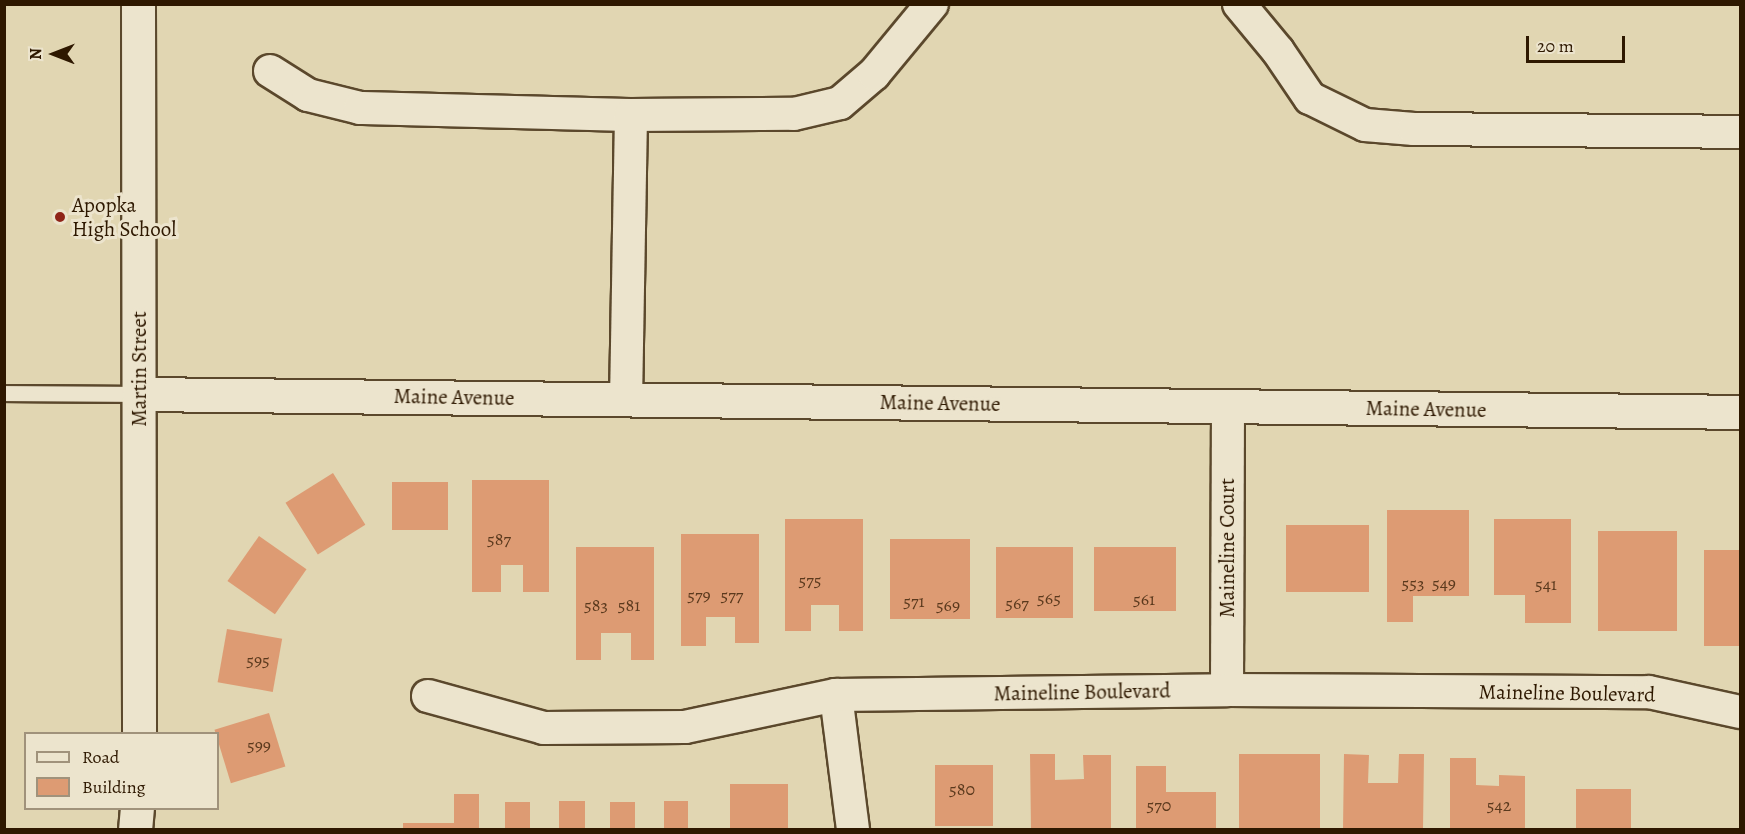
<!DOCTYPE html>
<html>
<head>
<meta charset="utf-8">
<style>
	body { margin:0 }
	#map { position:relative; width:1745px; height:834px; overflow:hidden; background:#e1d6b2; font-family:Alegreya,serif }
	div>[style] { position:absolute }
	.building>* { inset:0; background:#dd9b73; transform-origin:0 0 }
	.roads { filter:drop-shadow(2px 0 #5b482c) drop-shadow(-2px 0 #5b482c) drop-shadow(0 2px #5b482c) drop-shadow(0 -2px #5b482c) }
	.service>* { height:15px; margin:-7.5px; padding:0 7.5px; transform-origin:7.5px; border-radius:7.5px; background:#ece4cd }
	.minor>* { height:32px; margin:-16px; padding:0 16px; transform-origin:16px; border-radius:16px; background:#ece4cd }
	.tertiary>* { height:33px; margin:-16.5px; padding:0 16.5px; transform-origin:16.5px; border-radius:16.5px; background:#ece4cd }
	.dots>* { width:16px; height:16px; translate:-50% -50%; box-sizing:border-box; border:3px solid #ece4cd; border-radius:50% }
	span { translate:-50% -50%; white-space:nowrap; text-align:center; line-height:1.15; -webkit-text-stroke:6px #ece4cd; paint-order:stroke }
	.number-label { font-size:18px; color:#5a391d }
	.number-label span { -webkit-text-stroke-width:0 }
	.poi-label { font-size:21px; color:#2e1800 }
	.left { translate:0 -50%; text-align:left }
	.street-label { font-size:21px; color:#2e1800 }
	.frame { position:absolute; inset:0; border:6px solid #2e1800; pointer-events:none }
	.legend { position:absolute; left:24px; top:732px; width:195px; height:78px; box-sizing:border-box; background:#ece4cd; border:2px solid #a0927b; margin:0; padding:8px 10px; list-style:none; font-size:18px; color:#2e1800 }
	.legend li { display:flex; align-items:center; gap:12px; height:30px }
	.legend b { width:30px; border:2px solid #a0927b }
	.north { position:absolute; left:24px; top:24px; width:60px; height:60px; -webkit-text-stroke:4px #ece4cd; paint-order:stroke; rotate:270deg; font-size:16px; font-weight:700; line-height:24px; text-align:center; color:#2e1800 }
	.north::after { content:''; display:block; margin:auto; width:21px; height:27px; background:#2e1800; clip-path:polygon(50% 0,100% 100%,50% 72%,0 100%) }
	.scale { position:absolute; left:1526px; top:36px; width:99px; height:27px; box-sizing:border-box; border:3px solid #2e1800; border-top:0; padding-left:8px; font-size:18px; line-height:21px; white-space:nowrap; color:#2e1800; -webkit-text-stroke:4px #ece4cd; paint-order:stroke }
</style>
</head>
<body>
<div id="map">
	<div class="building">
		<div style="left:333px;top:473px;width:61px;height:56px;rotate:58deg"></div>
		<div style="clip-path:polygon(472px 480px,549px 480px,549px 592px,523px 592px,523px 565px,501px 565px,501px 592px,472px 592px)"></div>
		<div style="left:392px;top:482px;width:56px;height:48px"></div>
		<div style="clip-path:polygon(1387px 510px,1469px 510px,1469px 596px,1413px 596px,1413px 622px,1387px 622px)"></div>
		<div style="clip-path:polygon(785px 519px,863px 519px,863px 631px,839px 631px,839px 605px,811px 605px,811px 631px,785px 631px)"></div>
		<div style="clip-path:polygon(1494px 519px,1571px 519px,1571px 623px,1525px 623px,1525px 595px,1494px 595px)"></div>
		<div style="left:1286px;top:525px;width:83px;height:67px"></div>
		<div style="left:1598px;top:531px;width:79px;height:100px"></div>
		<div style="clip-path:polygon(681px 534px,759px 534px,759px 643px,735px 643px,735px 617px,706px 617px,706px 646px,681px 646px)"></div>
		<div style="left:259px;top:536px;width:58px;height:55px;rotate:35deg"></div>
		<div style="left:890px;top:539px;width:80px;height:80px"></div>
		<div style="clip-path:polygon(576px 547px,654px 547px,654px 660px,631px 660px,631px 633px,601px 633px,601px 660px,576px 660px)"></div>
		<div style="left:996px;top:547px;width:77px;height:71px"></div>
		<div style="left:1094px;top:547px;width:82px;height:64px"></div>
		<div style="left:1704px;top:550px;width:36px;height:96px"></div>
		<div style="left:227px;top:629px;width:56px;height:54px;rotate:10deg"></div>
		<div style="left:269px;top:713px;width:56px;height:57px;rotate:73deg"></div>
		<div style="clip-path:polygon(1030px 754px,1055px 754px,1055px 780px,1084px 779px,1083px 755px,1111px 755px,1111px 830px,1031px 830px)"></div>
		<div style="left:1239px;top:754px;width:81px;height:74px"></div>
		<div style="clip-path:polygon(1344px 754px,1369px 755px,1368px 783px,1398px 783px,1399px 754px,1424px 754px,1423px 830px,1343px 830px)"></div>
		<div style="clip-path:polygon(1450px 758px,1476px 758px,1476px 785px,1499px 786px,1499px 775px,1525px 776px,1525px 830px,1450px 830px)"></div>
		<div style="left:935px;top:765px;width:58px;height:61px"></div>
		<div style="clip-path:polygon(1136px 766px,1166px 766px,1166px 792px,1216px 792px,1216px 830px,1136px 830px)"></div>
		<div style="left:730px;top:784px;width:58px;height:46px"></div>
		<div style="left:1576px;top:789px;width:55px;height:41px"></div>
		<div style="clip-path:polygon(454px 794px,479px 794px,479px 830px,403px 830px,403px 823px,454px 823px)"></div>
		<div style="left:559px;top:801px;width:26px;height:29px"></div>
		<div style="left:664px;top:801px;width:24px;height:29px"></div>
		<div style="left:505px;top:802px;width:25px;height:28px"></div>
		<div style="left:610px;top:802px;width:25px;height:28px"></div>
	</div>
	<div class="roads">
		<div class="service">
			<div style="left:4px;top:393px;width:135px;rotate:0.4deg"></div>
		</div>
		<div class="minor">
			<div style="left:1239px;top:4px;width:61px;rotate:50.3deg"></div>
			<div style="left:1278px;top:51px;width:57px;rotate:55.8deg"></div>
			<div style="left:1310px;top:98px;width:61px;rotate:26.1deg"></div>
			<div style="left:1365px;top:125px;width:49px;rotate:4.7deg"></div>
			<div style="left:1414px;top:129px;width:326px;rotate:0.5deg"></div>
			<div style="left:270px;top:71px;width:45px;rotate:32.3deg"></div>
			<div style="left:308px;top:95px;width:54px;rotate:14deg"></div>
			<div style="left:360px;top:108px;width:271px;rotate:1.5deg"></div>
			<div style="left:631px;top:115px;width:284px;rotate:91deg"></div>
			<div style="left:631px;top:115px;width:163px;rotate:-0.4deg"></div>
			<div style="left:794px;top:114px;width:47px;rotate:-13.4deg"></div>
			<div style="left:840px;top:103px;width:45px;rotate:-40.5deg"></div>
			<div style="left:874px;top:74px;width:91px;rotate:-50.4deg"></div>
			<div style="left:1227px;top:690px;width:283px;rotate:-89.8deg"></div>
			<div style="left:836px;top:695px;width:136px;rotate:82.8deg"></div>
			<div style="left:428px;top:696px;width:120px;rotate:15.4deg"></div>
			<div style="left:544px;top:728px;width:141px;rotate:-0.4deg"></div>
			<div style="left:685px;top:727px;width:154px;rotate:-12deg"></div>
			<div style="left:836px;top:695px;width:391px;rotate:-0.7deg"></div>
			<div style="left:1227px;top:690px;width:422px;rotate:0.3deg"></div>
			<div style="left:1649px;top:692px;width:93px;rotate:12.4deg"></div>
		</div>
		<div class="tertiary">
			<div style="left:138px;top:4px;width:730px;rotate:89.92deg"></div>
			<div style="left:139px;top:394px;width:1601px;rotate:0.64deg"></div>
			<div style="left:135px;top:830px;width:22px;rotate:-85deg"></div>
		</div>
	</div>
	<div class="dots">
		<div style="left:60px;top:217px;background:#8f2418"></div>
	</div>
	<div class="number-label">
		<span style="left:499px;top:539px">587</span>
		<span style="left:810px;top:580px">575</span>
		<span style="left:1413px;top:583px">553</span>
		<span style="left:1444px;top:583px">549</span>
		<span style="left:1546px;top:584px">541</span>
		<span style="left:699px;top:595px">579</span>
		<span style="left:732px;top:595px">577</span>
		<span style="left:1049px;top:598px">565</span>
		<span style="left:1144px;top:599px">561</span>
		<span style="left:914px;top:601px">571</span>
		<span style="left:1017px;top:603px">567</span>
		<span style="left:596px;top:605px">583</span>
		<span style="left:629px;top:605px">581</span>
		<span style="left:948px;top:605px">569</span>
		<span style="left:258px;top:660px">595</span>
		<span style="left:259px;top:745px">599</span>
		<span style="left:962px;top:789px">580</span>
		<span style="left:1159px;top:805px">570</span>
		<span style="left:1499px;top:805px">542</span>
	</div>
	<div class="poi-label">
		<span class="left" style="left:72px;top:217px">Apopka<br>High School</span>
	</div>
	<div class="street-label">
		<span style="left:139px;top:369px;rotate:-90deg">Martin Street</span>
		<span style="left:454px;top:397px;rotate:1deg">Maine Avenue</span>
		<span style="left:940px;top:403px;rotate:1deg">Maine Avenue</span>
		<span style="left:1426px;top:409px;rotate:1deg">Maine Avenue</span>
		<span style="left:1227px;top:548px;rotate:-90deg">Maineline Court</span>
		<span style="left:1082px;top:692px;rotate:-1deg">Maineline Boulevard</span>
		<span style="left:1567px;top:693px;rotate:1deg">Maineline Boulevard</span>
	</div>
	<div class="frame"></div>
	<ul class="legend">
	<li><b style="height:8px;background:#ece4cd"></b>Road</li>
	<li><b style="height:16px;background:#dd9b73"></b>Building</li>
	</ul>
	<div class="north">N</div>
	<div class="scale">20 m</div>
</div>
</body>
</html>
